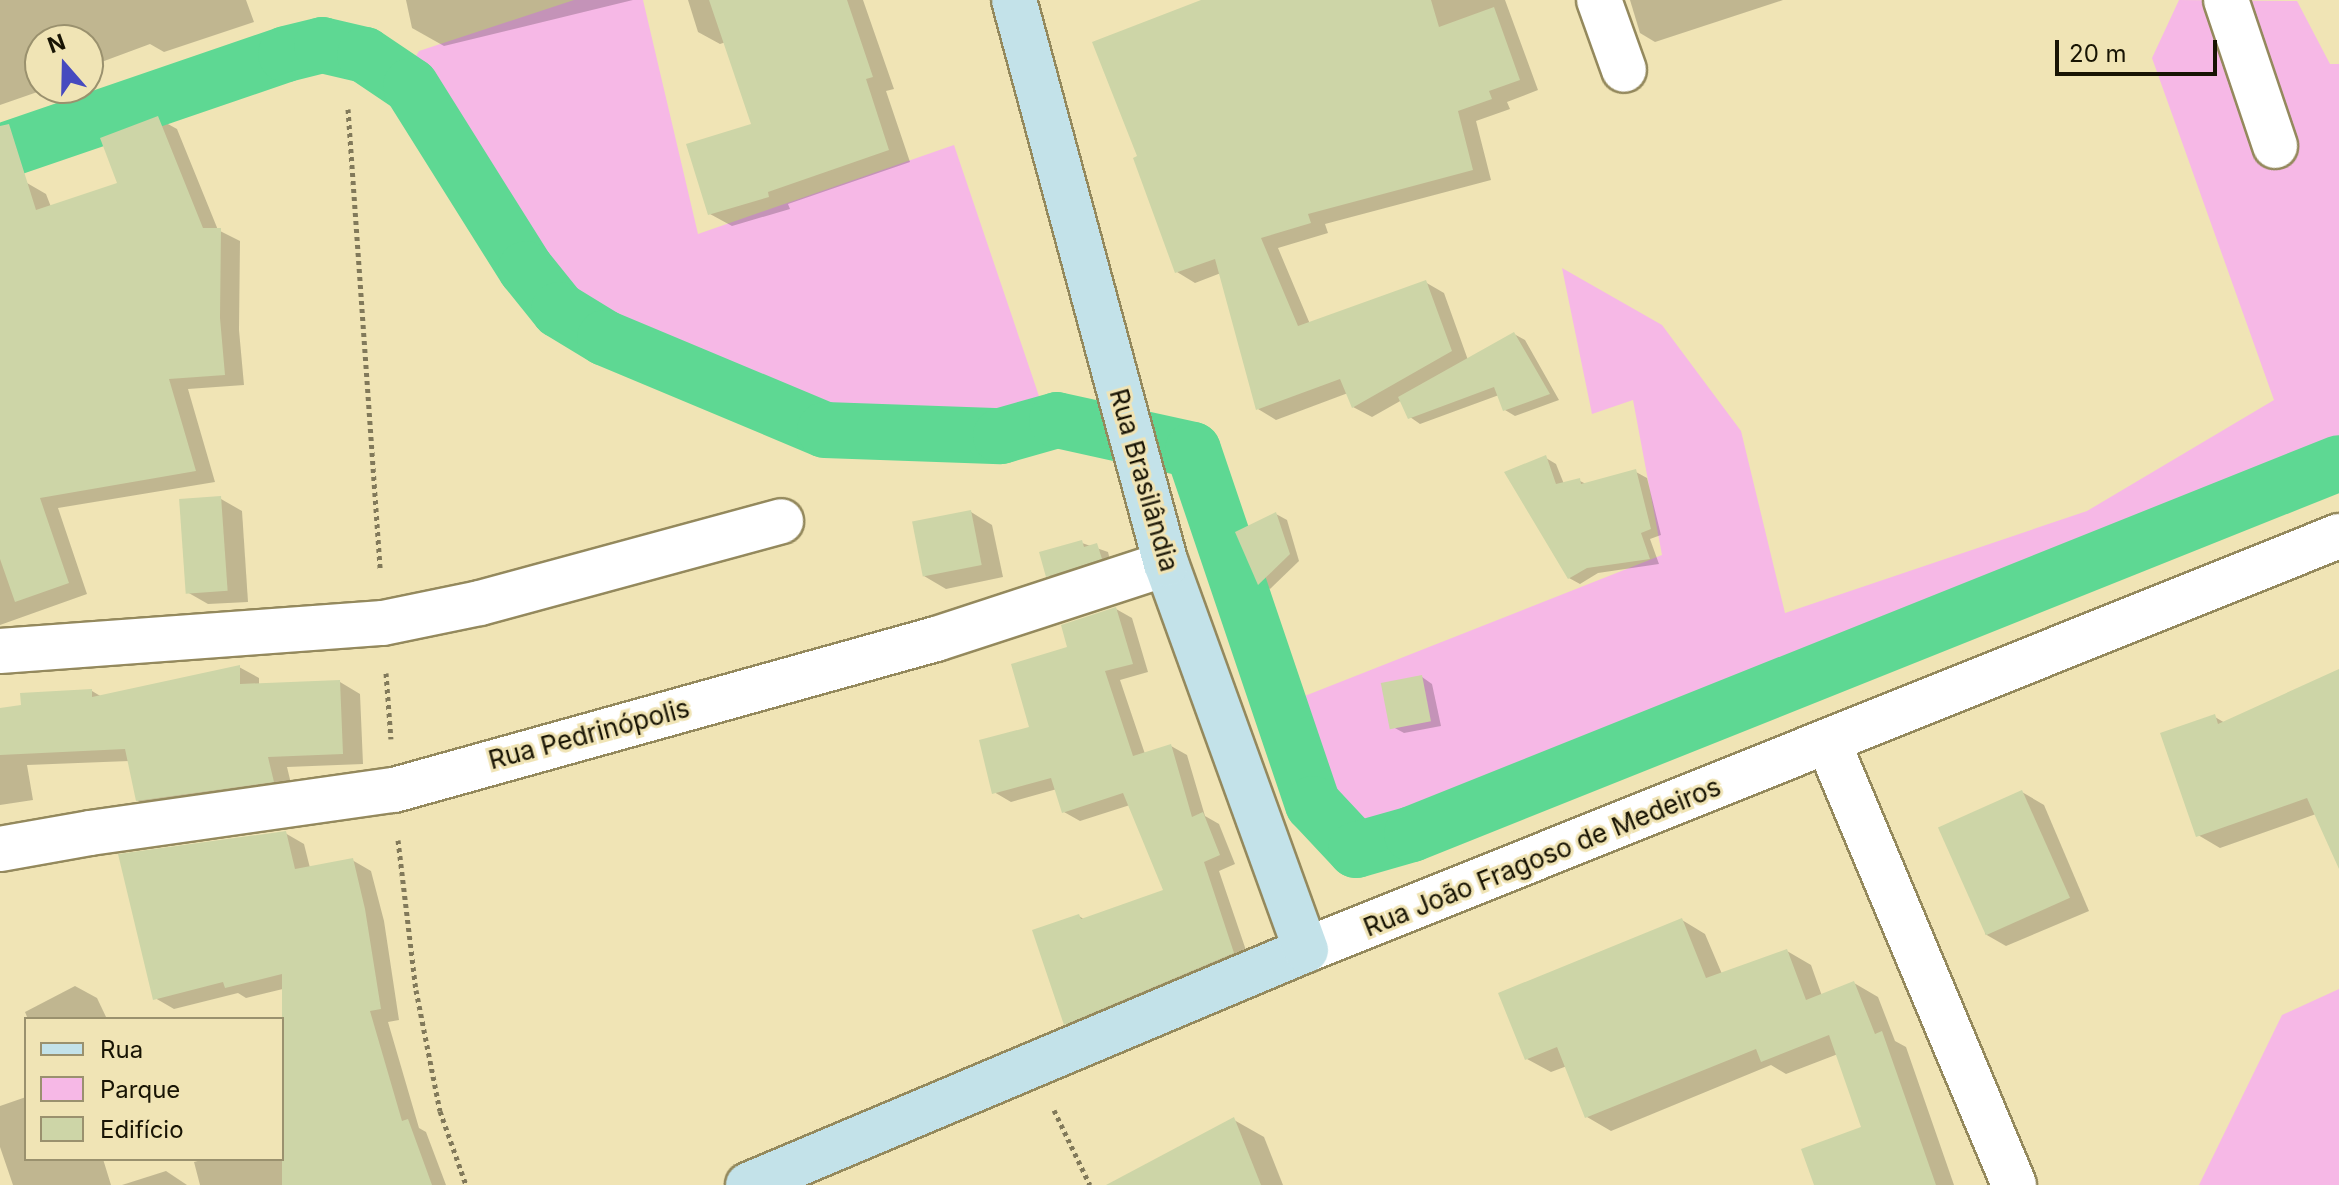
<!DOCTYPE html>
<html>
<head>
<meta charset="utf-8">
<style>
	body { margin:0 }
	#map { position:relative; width:2339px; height:1185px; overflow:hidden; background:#f0e4b5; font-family:Inter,sans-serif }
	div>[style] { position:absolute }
	.green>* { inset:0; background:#f6b8e6 }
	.shadow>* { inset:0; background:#0003 }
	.canal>* { height:56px; margin:-28px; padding:0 28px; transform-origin:28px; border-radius:28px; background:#5ed893 }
	.building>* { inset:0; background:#cdd5a7; transform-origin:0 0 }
	.path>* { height:5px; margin-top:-2.5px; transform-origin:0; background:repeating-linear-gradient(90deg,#81795a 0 4px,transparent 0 8px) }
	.roads { filter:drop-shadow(2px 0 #94895d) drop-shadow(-2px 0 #94895d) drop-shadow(0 2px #94895d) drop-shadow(0 -2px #94895d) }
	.street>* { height:44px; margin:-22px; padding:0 22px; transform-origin:22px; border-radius:22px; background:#fff }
	.secondary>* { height:44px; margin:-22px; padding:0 22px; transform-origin:22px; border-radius:22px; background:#c3e2e9 }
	span { translate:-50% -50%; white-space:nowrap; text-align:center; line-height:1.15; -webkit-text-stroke:6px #f0e4b5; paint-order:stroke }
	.street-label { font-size:26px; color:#181404 }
	.legend { position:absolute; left:24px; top:1017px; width:260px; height:144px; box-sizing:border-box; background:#f0e4b5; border:2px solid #9a916e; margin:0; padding:10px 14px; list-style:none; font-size:24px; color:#181404 }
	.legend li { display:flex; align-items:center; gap:16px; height:40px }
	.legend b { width:40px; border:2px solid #9a916e }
	.north { position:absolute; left:24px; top:24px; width:80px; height:80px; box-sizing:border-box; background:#f0e4b5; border:2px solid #9a916e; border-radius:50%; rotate:340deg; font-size:22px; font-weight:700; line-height:32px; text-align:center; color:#181404 }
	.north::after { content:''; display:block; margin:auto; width:28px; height:36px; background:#464abf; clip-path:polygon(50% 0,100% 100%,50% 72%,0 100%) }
	.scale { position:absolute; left:2055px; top:40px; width:162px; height:36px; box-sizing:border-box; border:4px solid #181404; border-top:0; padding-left:10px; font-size:24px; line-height:28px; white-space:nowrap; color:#181404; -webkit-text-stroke:6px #f0e4b5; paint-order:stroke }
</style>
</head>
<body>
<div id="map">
	<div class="green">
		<div style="clip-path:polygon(574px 0,643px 0,698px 234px,954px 145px,1042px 405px,897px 435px,782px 412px,557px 320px,459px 162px,399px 86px,419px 51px)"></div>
		<div style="clip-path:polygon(2179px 0,2297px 1px,2330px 64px,2339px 64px,2339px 467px,1365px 856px,1313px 804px,1292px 701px,1662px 555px,1633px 400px,1592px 414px,1562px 268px,1662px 325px,1741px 431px,1785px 613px,2087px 511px,2274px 400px,2152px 58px)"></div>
		<div style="clip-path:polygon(2339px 989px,2339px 1185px,2199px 1185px,2282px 1015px)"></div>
	</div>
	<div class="shadow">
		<div style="clip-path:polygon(0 0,246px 0,254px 22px,164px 52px,150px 44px,88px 67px,88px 40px,40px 40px,40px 88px,46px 89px,0 105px)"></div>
		<div style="clip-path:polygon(406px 0,633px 0,444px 46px,412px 28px)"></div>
		<div style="clip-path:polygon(688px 0,863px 0,894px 89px,886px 91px,910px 162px,788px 204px,790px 209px,732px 226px,710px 214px,754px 125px,726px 42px,720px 44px,698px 32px)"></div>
		<div style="clip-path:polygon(1206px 0,1505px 0,1538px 90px,1507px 102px,1510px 109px,1476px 121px,1491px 180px,1325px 224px,1328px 233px,1278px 248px,1310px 324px,1425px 282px,1444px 293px,1468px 360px,1514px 334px,1525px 340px,1559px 400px,1515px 416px,1505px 410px,1499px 395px,1420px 424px,1410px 417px,1402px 400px,1372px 417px,1353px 407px,1348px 393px,1276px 420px,1258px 409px,1221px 273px,1195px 283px,1177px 272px,1139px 158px)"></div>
		<div style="clip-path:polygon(1630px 0,1783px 0,1655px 42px,1640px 33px)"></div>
		<div style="clip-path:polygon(157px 118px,177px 129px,218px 230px,240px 241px,239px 330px,244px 385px,188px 389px,215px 482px,58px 508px,87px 594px,0 625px,0 191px,27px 183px,46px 194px,51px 207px,120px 184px)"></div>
		<div style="clip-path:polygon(1546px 458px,1556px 464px,1564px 484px,1580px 481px,1586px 484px,1636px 472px,1647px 478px,1661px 535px,1650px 539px,1659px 564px,1598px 573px,1580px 584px,1569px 578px)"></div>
		<div style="clip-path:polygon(221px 499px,242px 511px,248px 602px,208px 604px,187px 592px)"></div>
		<div style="clip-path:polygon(971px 512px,992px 525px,1003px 577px,946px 589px,924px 576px)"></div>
		<div style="clip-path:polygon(1276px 514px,1287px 520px,1299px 561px,1270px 589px,1260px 583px,1237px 532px)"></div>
		<div style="clip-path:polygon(1082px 543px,1108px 552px,1111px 564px,1059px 581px,1048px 575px)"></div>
		<div style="clip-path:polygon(1116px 609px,1132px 618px,1148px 672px,1120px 680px,1145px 754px,1171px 746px,1187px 755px,1205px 816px,1219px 824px,1235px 864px,1219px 871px,1250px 962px,1082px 1033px,1066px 1023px,1079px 916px,1085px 920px,1165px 891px,1130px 805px,1080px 821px,1064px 812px,1057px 789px,1011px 802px,994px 792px,1032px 728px,1070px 648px)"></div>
		<div style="clip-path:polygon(239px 667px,259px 678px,259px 685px,340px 682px,360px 694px,363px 764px,287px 767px,293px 792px,157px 812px,137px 800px,129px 761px,27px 765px,33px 800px,0 805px,0 710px,92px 691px,102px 697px)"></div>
		<div style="clip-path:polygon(1422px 677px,1432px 684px,1441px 726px,1404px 733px,1393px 727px)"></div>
		<div style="clip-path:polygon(2339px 681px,2339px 833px,2316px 814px,2220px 848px,2198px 835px,2215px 717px,2225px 723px)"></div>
		<div style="clip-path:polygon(2022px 792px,2044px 805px,2089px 911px,2006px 946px,1985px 934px)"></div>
		<div style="clip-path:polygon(285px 833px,304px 844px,310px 868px,352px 860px,371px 871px,384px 921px,399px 1020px,388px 1022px,419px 1128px,426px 1132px,446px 1185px,200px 1185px,194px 1162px,205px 1159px,282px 1159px,282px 1084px,320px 980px,246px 998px,238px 993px,174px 1009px,155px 998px)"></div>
		<div style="clip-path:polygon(1682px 920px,1705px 934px,1722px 974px,1787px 951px,1811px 965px,1822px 996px,1854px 983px,1878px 997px,1895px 1041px,1906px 1047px,1954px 1185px,1816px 1185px,1864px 1128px,1838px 1054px,1786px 1074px,1771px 1065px,1611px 1131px,1587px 1117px,1567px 1066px,1551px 1072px,1527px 1059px)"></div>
		<div style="clip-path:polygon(75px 986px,97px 998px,107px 1019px,28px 1019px,25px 1012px)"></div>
		<div style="clip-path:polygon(26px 1097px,26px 1159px,103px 1159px,111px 1185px,13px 1185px,0 1147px,0 1106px)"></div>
		<div style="clip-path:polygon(1234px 1120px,1264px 1137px,1283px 1185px,1111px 1185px)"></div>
		<div style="clip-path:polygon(166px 1171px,187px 1185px,122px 1185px)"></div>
	</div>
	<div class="canal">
		<div style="left:0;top:152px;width:302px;rotate:-18.9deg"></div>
		<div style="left:286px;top:54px;width:37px;rotate:-14deg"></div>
		<div style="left:322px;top:45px;width:44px;rotate:13.1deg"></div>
		<div style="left:365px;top:55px;width:55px;rotate:34deg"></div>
		<div style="left:411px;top:86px;width:216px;rotate:57.9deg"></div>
		<div style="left:526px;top:269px;width:53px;rotate:51.2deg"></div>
		<div style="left:559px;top:310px;width:54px;rotate:31.3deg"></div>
		<div style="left:605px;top:338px;width:238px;rotate:22.7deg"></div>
		<div style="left:825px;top:430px;width:176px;rotate:2deg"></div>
		<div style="left:1001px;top:436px;width:58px;rotate:-15.9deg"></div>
		<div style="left:1057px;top:420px;width:139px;rotate:12.4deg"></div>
		<div style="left:1193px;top:450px;width:374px;rotate:71.3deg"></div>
		<div style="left:1313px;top:804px;width:63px;rotate:46.9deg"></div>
		<div style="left:1356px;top:850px;width:58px;rotate:-15.9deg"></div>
		<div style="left:1412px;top:834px;width:998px;rotate:-21.81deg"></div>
	</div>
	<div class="building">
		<div style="clip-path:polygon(709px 0,847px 0,873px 77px,866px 79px,889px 150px,768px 192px,769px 197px,708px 215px,686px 144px,751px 124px)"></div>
		<div style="clip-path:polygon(1201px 0,1431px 0,1439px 27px,1494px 7px,1520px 80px,1489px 91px,1492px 99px,1458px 111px,1473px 170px,1308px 214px,1311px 223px,1261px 238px,1298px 326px,1426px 280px,1452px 351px,1352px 408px,1340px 379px,1256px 410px,1215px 259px,1175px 273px,1133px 158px,1137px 156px,1092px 42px)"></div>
		<div style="clip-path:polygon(158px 116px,203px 228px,221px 228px,220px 318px,225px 375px,169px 379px,196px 471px,40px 498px,69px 583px,15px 602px,0 559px,0 126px,9px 124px,36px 210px,117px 183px,100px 138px)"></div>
		<div style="clip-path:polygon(1514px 332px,1550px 394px,1503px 411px,1494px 387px,1408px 419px,1398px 397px)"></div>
		<div style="clip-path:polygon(1546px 455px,1556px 484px,1580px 478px,1581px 484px,1636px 469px,1651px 529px,1641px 533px,1650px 559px,1587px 568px,1568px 579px,1504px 472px)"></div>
		<div style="left:221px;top:496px;width:95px;height:42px;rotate:86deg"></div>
		<div style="left:971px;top:510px;width:56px;height:60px;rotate:79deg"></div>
		<div style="clip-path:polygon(1276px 512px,1290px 554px,1258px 585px,1235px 532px)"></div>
		<div style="clip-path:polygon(1082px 540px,1084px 547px,1097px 543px,1102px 559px,1046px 577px,1039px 552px)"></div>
		<div style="clip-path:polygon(1116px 607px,1133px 664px,1105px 671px,1133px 756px,1171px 744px,1192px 817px,1203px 812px,1220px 855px,1204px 862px,1234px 953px,1064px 1025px,1032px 930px,1079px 914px,1081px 919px,1163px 890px,1123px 793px,1062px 813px,1051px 778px,992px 794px,979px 740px,1029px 727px,1011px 664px,1067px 647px,1061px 625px)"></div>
		<div style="clip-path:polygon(240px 665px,240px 684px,340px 680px,343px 754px,268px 757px,274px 782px,136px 801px,125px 749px,0 755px,0 708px,21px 705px,20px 693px,92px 689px,92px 697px)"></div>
		<div style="clip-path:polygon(2339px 669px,2339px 869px,2307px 798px,2196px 837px,2160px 733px,2215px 714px,2218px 724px)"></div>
		<div style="left:1422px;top:675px;width:47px;height:42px;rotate:79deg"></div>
		<div style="left:2022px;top:790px;width:118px;height:92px;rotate:66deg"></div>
		<div style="clip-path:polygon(286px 831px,295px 869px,353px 858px,365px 909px,381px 1009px,370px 1011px,402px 1121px,408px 1119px,432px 1185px,282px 1185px,282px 974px,225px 988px,223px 982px,153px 1000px,118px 854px)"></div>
		<div style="clip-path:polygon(1682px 918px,1706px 978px,1787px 949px,1806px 1000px,1854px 981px,1875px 1034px,1882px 1031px,1936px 1185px,1814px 1185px,1801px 1149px,1861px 1127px,1829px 1035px,1761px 1062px,1756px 1049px,1585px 1118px,1557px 1047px,1525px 1060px,1498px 993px)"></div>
		<div style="clip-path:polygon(1234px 1117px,1261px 1185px,1106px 1185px)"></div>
	</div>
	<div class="path">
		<div style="left:348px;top:109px;width:463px;rotate:86deg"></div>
		<div style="left:386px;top:673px;width:66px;rotate:85.7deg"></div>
		<div style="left:398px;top:840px;width:151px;rotate:83.2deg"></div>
		<div style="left:416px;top:990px;width:123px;rotate:78.8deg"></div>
		<div style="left:440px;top:1111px;width:78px;rotate:70.6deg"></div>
		<div style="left:1054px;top:1110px;width:83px;rotate:64.4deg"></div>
	</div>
	<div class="roads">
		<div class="street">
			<div style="left:1599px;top:0;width:74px;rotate:70.3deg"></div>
			<div style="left:2226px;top:0;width:154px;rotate:71.4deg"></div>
			<div style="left:0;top:651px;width:384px;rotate:-4.2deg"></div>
			<div style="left:383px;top:623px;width:99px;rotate:-11.7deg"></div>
			<div style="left:480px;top:603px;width:312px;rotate:-15.2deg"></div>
			<div style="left:1828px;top:742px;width:480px;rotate:67.2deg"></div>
			<div style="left:0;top:849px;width:91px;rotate:-10.1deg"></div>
			<div style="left:90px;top:833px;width:307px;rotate:-8.1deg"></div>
			<div style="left:394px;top:790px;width:563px;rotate:-15.57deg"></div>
			<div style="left:936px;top:639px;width:242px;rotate:-18.1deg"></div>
			<div style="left:1306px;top:950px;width:1113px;rotate:-21.84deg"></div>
		</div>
		<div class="secondary">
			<div style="left:748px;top:1185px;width:605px;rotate:-22.84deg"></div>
			<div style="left:1306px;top:950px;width:411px;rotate:-109.9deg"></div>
			<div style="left:1166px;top:564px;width:584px;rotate:-105.08deg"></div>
		</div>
	</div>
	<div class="street-label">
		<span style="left:1144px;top:480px;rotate:74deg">Rua Brasilândia</span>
		<span style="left:589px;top:734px;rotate:-15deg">Rua Pedrinópolis</span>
		<span style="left:1542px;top:857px;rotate:-22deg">Rua João Fragoso de Medeiros</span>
	</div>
	<ul class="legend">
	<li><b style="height:10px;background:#c3e2e9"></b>Rua</li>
	<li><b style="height:22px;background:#f6b8e6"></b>Parque</li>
	<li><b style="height:22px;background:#cdd5a7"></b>Edifício</li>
	</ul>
	<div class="north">N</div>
	<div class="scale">20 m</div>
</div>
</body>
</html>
